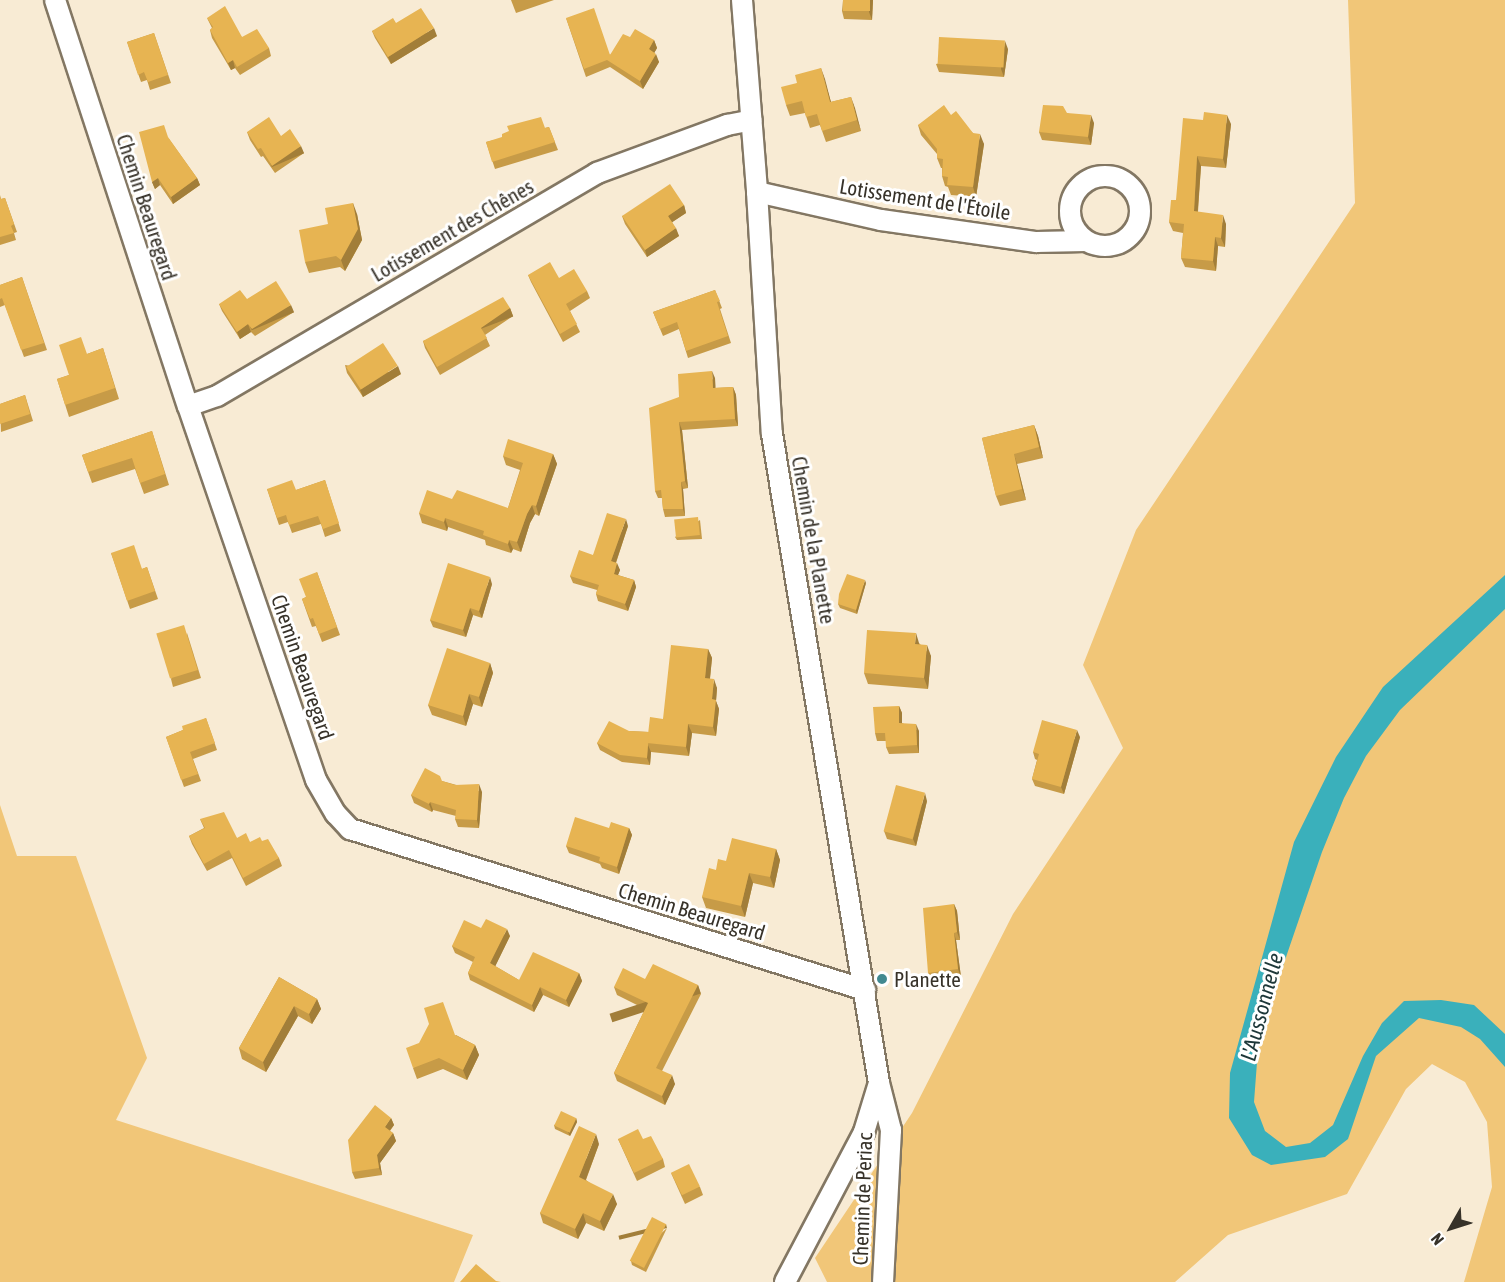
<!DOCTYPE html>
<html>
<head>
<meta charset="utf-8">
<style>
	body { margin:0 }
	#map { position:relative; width:1505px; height:1282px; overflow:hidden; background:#f8ebd4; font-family:"Asap Condensed",sans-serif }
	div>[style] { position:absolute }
	.green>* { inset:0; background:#f1c678 }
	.water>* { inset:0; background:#3ab0bb }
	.roads { filter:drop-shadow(2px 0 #837763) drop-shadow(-2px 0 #837763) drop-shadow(0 2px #837763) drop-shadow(0 -2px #837763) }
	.street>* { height:20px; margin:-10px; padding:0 10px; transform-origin:10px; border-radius:10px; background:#fff }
	.street>.ring { margin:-10px; padding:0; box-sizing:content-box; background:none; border:20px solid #fff; border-radius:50% }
	.wall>* { inset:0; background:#c79b47 }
	.shaded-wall>* { inset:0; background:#a27e39; transform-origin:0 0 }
	.building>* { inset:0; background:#e7b452; transform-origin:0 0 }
	.dots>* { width:16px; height:16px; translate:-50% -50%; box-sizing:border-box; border:3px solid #fff; border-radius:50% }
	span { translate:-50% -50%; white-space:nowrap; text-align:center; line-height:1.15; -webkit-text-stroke:6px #fff; paint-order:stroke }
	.street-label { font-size:21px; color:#373229 }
	.poi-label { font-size:21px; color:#373229 }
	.left { translate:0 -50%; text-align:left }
	.water-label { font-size:22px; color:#1d3739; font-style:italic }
	.north { position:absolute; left:1421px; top:1198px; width:60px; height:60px; -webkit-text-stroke:4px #fff; paint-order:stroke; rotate:231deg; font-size:16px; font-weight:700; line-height:24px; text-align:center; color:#373229 }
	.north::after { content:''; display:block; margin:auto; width:21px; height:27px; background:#373229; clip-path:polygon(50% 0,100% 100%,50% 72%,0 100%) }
</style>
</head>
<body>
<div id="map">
	<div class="green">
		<div style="clip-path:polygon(1348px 0,1505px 0,1505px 1282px,1464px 1282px,1492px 1187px,1487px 1122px,1465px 1082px,1432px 1064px,1406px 1089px,1347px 1194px,1228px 1235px,1175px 1282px,827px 1282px,815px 1258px,912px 1113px,1013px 914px,1123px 748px,1083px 665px,1136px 530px,1355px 203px)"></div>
		<div style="clip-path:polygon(0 805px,17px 856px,76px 856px,147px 1058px,116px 1120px,473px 1235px,454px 1282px,0 1282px)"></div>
	</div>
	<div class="water">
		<div style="clip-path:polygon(1505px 575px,1505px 609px,1400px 710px,1366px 756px,1344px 798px,1322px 852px,1259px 1036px,1254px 1102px,1265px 1131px,1286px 1147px,1310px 1143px,1333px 1125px,1363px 1056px,1382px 1023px,1404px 1001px,1441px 1000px,1474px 1005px,1505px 1034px,1505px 1067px,1480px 1039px,1461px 1027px,1419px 1018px,1376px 1056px,1348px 1139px,1325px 1157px,1271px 1165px,1252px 1155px,1229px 1118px,1230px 1073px,1294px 842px,1336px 757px,1383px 687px)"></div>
	</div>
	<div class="roads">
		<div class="street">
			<div style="left:55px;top:0;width:427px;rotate:71.9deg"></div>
			<div style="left:188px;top:406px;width:395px;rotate:71.1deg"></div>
			<div style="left:316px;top:780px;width:39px;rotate:60deg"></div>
			<div style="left:336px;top:814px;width:21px;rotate:47deg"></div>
			<div style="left:350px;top:829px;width:540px;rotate:17.36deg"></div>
			<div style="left:742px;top:0;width:193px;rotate:85.5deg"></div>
			<div style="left:757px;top:192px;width:242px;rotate:86.5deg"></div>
			<div style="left:772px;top:434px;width:658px;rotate:80.64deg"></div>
			<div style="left:879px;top:1083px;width:49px;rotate:75.7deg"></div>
			<div style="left:891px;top:1130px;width:152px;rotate:93deg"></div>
			<div class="ring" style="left:1070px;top:176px;width:50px;height:50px"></div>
			<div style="left:757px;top:192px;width:127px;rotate:12.7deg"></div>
			<div style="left:881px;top:220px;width:157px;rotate:8.1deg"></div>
			<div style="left:1036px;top:242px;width:50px;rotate:-1.1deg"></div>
			<div style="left:188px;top:406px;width:31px;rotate:-19deg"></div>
			<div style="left:217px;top:396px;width:441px;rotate:-30.4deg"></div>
			<div style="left:597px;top:173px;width:139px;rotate:-20.3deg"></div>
			<div style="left:727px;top:125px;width:25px;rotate:-11deg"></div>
			<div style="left:785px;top:1282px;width:170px;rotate:-62.2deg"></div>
			<div style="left:864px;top:1132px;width:51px;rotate:-73deg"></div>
		</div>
	</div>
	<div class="wall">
		<div style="clip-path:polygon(511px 0,554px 0,516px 13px)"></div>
		<div style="clip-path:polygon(843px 0,873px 0,872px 20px,844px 19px,842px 11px)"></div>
		<div style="clip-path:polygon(207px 18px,242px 37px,269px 48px,271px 56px,240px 75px,235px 68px,231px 70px,212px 38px,210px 30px,212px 28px)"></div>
		<div style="clip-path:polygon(566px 18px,610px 55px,630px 37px,654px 40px,657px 48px,654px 53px,659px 62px,643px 89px,610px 67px,586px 77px)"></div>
		<div style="clip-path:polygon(396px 23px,437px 36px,391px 64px,375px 38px,372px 31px)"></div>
		<div style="clip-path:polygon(154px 33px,171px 83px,150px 90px,147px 80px,141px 82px,127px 42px)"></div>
		<div style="clip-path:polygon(1008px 49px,1004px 77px,939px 72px,936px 64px)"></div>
		<div style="clip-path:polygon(821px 68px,831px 102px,851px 97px,861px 131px,826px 142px,820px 125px,810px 128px,805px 113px,790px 116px,786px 105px,797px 83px)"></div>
		<div style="clip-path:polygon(1067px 113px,1094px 123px,1091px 145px,1042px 140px,1039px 132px)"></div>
		<div style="clip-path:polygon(951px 115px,973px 133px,984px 144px,976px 197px,951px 195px,948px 187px,945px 186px,942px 176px,942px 168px,941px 168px,937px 158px,937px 154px,921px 135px,918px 125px)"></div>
		<div style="clip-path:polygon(1203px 120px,1231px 124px,1226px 168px,1201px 166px,1198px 212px,1226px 224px,1225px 247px,1218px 246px,1216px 271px,1185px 267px,1181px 258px,1183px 233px,1173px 231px,1169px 222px)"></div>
		<div style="clip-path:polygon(549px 127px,558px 150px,495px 169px,486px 142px)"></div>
		<div style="clip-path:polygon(247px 132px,281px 136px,304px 153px,275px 173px,263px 156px,261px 157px,250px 140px)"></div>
		<div style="clip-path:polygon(169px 139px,197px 178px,200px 185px,173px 204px,160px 185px,155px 189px,152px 182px)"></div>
		<div style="clip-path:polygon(0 195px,1px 199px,5px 198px,17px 232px,14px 233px,16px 240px,0 245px)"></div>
		<div style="clip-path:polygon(684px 205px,686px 213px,672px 222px,679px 236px,647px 257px,625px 224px,622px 216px)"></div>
		<div style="clip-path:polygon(357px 214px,362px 240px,345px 271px,340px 267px,309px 273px,305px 262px)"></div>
		<div style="clip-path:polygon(528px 275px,559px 278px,587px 291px,590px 298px,570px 311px,580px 332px,563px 342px,531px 282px)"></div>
		<div style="clip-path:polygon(22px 277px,47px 350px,24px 357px,5px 305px,0 307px,0 285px)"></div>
		<div style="clip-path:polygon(715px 290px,722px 308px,720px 309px,731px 343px,688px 358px,679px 329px,663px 336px,653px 312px)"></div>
		<div style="clip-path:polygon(219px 304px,294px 312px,255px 336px,251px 332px,240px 339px,222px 311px)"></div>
		<div style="clip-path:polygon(510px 308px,513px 316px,485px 335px,490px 346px,440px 375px,425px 348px,423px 341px)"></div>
		<div style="clip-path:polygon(103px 348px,119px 399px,69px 417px,57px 379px,69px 375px,87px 354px)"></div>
		<div style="clip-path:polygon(345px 365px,401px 374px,363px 397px,347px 373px)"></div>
		<div style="clip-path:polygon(715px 378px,715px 388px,733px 387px,736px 395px,738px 426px,682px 430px,688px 488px,683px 489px,685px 516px,665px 517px,663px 509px,662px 498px,658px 498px,655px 491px,679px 397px)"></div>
		<div style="clip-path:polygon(25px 395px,33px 421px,1px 432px,0 404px)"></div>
		<div style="clip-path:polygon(1034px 425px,1038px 436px,1043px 458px,1017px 464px,1026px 500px,1000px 506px,996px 496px,982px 438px)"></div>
		<div style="clip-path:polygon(152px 431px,169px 485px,144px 494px,135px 469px,92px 483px,82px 455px)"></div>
		<div style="clip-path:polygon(553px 454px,557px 464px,539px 516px,535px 514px,530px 523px,521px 552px,513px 549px,511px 553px,486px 545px,485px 540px,448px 527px,447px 531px,422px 523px,419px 513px,508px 508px,520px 470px,506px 465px,503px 456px)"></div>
		<div style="clip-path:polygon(325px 480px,341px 531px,325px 537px,321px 524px,292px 533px,288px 522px,279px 525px,267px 489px,296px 490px)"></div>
		<div style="clip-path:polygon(700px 520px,702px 539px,677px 540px,675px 537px)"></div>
		<div style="clip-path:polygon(628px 526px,616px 563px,620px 570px,618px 575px,634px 580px,636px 587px,628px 611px,598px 601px,596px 594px,597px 590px,573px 583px,570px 576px,593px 555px)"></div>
		<div style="clip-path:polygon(111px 553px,142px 569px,147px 567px,158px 599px,130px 609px)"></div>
		<div style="clip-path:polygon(317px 572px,340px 635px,322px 642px,316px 626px,312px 627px,302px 599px,306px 597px)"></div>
		<div style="clip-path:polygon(866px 583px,857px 614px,840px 608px,838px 604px)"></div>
		<div style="clip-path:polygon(492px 584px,482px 618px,473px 615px,466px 637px,433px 627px,430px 620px)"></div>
		<div style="clip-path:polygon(187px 633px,201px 678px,173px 687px,171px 679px)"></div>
		<div style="clip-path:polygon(919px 643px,931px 656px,928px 689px,868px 684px,864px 673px)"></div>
		<div style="clip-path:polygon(708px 649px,712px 658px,710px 679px,717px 688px,716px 701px,719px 709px,716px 736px,692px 733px,689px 756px,651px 752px,650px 765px,622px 762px,600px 750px,597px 743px,629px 731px,649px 732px,663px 719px)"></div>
		<div style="clip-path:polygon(490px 663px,493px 673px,482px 707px,473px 704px,466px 726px,432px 715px,428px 705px)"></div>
		<div style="clip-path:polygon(899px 706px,902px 713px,902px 723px,919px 731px,919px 753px,889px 754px,886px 747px,886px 741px,877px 741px,875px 733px)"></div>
		<div style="clip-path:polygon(206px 718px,217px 750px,193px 759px,201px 781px,184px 787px,166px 737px,183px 730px)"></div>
		<div style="clip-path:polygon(1080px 737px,1064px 794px,1035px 786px,1032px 779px,1037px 760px,1035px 759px,1033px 752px)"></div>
		<div style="clip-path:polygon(442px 781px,482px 792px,479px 828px,458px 827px,455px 819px,456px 816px,433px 810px,432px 812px,414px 803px,411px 795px)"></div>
		<div style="clip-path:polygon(927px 801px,916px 846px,887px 839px,884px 831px)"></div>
		<div style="clip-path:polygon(200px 819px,237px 838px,250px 842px,262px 841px,279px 858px,282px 866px,246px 886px,232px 858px,207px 871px,192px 844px,189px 836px,204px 828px)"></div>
		<div style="clip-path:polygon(609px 828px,629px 828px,632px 835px,619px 874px,602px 868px,600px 864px,569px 853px,566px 846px)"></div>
		<div style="clip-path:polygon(776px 849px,780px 860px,774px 888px,753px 883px,745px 917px,706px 908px,702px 897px,716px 870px,726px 861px)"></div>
		<div style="clip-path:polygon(954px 904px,957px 911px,960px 940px,956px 940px,961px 977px,931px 980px,928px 973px)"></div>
		<div style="clip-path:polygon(481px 928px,510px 936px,495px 966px,519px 980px,579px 973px,582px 981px,569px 1007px,543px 995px,534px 1012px,470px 980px,468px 973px,473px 962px,455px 953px,452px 946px)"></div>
		<div style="clip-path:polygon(279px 977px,317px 999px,321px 1009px,312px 1024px,298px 1016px,266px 1072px,242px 1059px,239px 1048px)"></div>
		<div style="clip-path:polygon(645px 979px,698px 985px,701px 994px,662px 1071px,675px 1084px,665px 1105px,617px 1081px,614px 1073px,645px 1009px,617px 995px,614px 987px)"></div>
		<div style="clip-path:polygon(456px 1035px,475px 1045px,479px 1055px,467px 1080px,443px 1069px,417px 1079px,413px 1068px)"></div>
		<div style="clip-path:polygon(391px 1118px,394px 1125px,390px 1131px,393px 1133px,396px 1141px,380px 1163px,382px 1175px,355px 1179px,352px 1172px)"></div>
		<div style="clip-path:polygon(576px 1118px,577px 1122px,570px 1136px,555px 1129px,554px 1125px)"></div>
		<div style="clip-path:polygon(618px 1139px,643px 1139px,663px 1159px,665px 1167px,637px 1181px)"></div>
		<div style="clip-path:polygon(599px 1144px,586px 1180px,617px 1204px,604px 1231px,586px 1223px,578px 1239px,543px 1223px,540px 1213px)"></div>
		<div style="clip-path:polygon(671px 1173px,700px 1187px,703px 1195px,685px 1204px)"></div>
		<div style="clip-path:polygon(667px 1228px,646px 1272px,632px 1265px,631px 1261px)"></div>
	</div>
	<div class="shaded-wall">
		<div style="clip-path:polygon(870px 0,873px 0,872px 20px,869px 12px)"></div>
		<div style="clip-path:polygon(434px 28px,437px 36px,391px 64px,388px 57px)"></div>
		<div style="clip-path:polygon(654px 40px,657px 48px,652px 57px,649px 49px)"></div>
		<div style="clip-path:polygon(1005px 41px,1008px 49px,1004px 77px,1001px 69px)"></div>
		<div style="clip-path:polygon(656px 54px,659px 62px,643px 89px,640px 81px)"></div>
		<div style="clip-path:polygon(233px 60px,235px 68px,231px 70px,228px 63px)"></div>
		<div style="clip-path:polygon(821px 68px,825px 79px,834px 114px,830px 102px)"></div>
		<div style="clip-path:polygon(851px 97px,855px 108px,861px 131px,857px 120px)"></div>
		<div style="clip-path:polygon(1091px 115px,1094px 123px,1091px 145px,1088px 137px)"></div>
		<div style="clip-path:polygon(1227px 115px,1231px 124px,1226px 168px,1223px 159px)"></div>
		<div style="clip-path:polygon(980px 134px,984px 144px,976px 197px,973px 187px)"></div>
		<div style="left:301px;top:146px;width:8px;height:35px;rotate:67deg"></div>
		<div style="clip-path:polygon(1197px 156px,1201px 166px,1197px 220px,1194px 211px)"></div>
		<div style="clip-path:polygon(158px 178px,160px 185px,155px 189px,152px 182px)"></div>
		<div style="clip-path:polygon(197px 178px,200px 185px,173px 204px,171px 197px)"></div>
		<div style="clip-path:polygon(353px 203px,357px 214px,362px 240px,345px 271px,341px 260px)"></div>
		<div style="clip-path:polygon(684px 205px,686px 213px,671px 223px,668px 216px)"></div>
		<div style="clip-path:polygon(1223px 215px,1226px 224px,1225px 247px,1221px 238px)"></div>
		<div style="clip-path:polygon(676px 228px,679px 236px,647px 257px,645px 250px)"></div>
		<div style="clip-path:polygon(1215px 237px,1218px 246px,1216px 271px,1213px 261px)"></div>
		<div style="left:291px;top:305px;width:8px;height:46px;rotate:67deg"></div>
		<div style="left:510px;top:308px;width:9px;height:35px;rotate:69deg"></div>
		<div style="clip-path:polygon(248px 324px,251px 332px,240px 339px,237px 332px)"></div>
		<div style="clip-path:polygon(398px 366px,401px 374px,363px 397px,360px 390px)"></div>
		<div style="clip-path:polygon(712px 371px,715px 378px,716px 395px,713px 388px)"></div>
		<div style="clip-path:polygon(733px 387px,736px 395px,738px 426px,735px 419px)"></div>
		<div style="clip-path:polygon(679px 422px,682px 430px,688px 488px,685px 481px)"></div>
		<div style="clip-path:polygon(1034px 425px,1038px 436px,1043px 458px,1039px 447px)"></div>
		<div style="clip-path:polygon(553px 454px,557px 464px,539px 516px,536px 506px)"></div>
		<div style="clip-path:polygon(1014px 454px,1017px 464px,1026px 500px,1022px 489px)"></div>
		<div style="clip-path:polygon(681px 482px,683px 489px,685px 516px,683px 509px)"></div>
		<div style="clip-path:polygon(532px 505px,535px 514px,530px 523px,521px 552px,517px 542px,527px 514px)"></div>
		<div style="clip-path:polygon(445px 518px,448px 527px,447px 531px,444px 522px)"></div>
		<div style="clip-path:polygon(626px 519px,628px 526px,614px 568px,611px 561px)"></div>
		<div style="clip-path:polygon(509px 540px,513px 549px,511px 553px,508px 544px)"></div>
		<div style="clip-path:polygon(617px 563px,620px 570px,616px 580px,614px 574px)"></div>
		<div style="clip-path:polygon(490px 577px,492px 584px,482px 618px,479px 611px)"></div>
		<div style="clip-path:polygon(634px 580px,636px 587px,628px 611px,625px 604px)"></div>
		<div style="clip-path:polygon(865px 580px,866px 583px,857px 614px,856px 610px)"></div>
		<div style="clip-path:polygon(470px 608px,473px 615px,466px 637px,463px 630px)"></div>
		<div style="clip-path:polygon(916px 633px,919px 643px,919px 655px,915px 644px)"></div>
		<div style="clip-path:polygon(927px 645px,931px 656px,928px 689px,924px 678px)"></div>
		<div style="clip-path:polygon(708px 649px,712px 658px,709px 687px,705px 678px)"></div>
		<div style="clip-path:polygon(490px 663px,493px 673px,482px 707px,479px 697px)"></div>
		<div style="clip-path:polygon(714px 679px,717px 688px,716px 701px,719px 709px,716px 736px,713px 727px,712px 699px)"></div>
		<div style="clip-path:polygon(469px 694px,473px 704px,466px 726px,463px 716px)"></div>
		<div style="clip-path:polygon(899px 706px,902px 713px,902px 731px,899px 723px)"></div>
		<div style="clip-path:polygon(688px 724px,692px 733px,689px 756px,686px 747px)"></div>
		<div style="clip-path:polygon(916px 724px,919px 731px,919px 753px,917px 745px)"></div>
		<div style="clip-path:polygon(1077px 730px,1080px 737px,1064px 794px,1061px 787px)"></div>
		<div style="clip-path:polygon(648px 745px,651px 752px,650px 765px,647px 758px)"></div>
		<div style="clip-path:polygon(479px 784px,482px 792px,479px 828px,477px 820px)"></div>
		<div style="clip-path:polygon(925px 793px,927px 801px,916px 846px,913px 839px)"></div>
		<div style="clip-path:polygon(430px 802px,433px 810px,432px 812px,429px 804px)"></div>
		<div style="clip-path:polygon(629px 828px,632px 835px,619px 874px,617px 867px)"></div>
		<div style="clip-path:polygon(776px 849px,780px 860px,774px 888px,770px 877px)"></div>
		<div style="clip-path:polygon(749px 873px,753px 883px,745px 917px,741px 906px)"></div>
		<div style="clip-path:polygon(954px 904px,957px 911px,960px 940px,957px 932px)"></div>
		<div style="clip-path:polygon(507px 929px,510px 936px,493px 971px,490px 963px)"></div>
		<div style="clip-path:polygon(954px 933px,956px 940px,961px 977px,958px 969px)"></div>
		<div style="clip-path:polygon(579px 973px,582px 981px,569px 1007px,566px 1000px)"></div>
		<div style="left:698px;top:985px;width:9px;height:93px;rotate:72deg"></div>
		<div style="clip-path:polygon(540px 987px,543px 995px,534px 1012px,532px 1005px)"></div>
		<div style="clip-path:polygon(317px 999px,321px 1009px,312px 1024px,309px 1014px)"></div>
		<div style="clip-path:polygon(294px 1006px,298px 1016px,266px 1072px,263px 1062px)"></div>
		<div style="clip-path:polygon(475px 1045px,479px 1055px,467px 1080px,463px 1070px)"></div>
		<div style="clip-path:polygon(672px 1075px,675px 1084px,665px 1105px,662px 1096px)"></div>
		<div style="clip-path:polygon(391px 1118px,394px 1125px,387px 1134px,385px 1127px)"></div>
		<div style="clip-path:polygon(576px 1118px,577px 1122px,570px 1136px,568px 1132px)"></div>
		<div style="clip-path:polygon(393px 1133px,396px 1141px,380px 1163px,382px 1175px,379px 1168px,377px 1155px)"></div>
		<div style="clip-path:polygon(596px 1134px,599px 1144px,583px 1187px,579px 1177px)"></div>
		<div style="clip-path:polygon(613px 1194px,617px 1204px,604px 1231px,600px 1221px)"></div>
		<div style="clip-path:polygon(583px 1213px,586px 1223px,578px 1239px,575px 1229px)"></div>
		<div style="left:666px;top:1224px;width:4px;height:49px;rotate:76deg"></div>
	</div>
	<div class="building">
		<div style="left:843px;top:0;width:27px;height:11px"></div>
		<div style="clip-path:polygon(225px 6px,242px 37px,257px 29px,269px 48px,237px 67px,233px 60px,228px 63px,210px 30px,213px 27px,207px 18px)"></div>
		<div style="clip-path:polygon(421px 8px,434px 28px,388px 57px,372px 31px,393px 18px,396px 23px)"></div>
		<div style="clip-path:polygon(594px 8px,610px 55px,623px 34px,630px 37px,635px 29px,654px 40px,649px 49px,656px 54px,640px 81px,607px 60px,584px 69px,566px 18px)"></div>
		<div style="clip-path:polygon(154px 33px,168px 75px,148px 82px,144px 72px,138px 75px,127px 42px)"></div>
		<div style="left:939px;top:37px;width:66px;height:27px;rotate:3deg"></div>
		<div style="clip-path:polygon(821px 68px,830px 102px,851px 97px,857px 120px,822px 131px,817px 114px,806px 117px,802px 101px,786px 105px,781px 87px,797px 83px,795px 75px)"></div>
		<div style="clip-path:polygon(944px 105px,951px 115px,956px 111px,973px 133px,980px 134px,973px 187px,947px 185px,948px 177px,942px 176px,943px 159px,937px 158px,937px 149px,918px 125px)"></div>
		<div style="clip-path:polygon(1043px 105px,1063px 106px,1067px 113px,1091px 115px,1088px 137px,1039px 132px)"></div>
		<div style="clip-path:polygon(1204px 112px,1227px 115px,1223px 159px,1197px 156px,1194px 211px,1223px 215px,1221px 238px,1215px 237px,1213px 261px,1181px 258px,1184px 224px,1169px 222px,1171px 200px,1176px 200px,1183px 118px,1203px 120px)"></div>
		<div style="clip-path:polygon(269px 117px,281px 136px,290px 129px,301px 146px,272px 166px,261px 148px,258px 149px,247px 132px)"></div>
		<div style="clip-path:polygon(541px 117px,545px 128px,549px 127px,555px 142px,492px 162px,486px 142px,502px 137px,502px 134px,509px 131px,507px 126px)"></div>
		<div style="clip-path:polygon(164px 125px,168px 137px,197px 178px,171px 197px,158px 178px,152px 182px,139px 132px)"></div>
		<div style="clip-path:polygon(670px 184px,684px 205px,668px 216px,676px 228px,645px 250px,622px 216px)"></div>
		<div style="clip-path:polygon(0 197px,1px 199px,5px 198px,14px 224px,11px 226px,14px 233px,0 237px)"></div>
		<div style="clip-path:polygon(353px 203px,358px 229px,341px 260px,336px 256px,305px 262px,299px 230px,328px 224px,325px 208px)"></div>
		<div style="clip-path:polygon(550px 262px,559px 278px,574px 269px,587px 291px,566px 304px,577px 324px,560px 334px,528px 275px)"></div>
		<div style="clip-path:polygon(22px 277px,44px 343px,21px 350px,2px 298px,0 299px,0 285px)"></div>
		<div style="clip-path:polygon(276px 281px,291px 305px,252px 329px,248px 324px,237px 332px,219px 304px,240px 290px,247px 299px)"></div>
		<div style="clip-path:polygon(715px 290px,720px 301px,717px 302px,728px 336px,686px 351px,677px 322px,660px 329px,653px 312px)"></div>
		<div style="clip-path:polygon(503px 297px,510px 308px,481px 328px,487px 338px,437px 367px,423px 341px)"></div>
		<div style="clip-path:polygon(81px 337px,87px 354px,103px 348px,115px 388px,65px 405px,57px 379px,69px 375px,59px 345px)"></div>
		<div style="left:383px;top:343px;width:27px;height:44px;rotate:57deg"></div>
		<div style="clip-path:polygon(712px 371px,713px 388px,733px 387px,735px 419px,679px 422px,685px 481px,681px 482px,683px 509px,663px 509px,661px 490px,655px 491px,649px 408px,679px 397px,678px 374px)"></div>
		<div style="clip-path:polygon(25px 395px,30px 414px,0 424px,0 404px)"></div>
		<div style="clip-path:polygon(1034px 425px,1039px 447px,1014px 454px,1022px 489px,996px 496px,982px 438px)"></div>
		<div style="clip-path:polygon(152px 431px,165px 474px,140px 483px,132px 458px,88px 472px,82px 455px)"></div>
		<div style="clip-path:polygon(508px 439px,553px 454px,536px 506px,532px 505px,527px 514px,517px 542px,509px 540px,508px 544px,483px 535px,484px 531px,445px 518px,444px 522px,419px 513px,427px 490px,452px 499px,457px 490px,508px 508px,523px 463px,503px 456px)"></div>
		<div style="clip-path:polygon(292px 480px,296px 490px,325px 480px,339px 523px,323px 529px,318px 516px,289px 525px,286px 515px,277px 518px,267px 489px)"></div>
		<div style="clip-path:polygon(607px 513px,626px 519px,611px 561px,617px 563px,614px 574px,634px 580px,625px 604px,596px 594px,599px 585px,570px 576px,579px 550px,593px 555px)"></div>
		<div style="left:698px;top:517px;width:18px;height:24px;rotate:84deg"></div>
		<div style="clip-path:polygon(134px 545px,142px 569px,147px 567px,155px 591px,127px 601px,111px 553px)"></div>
		<div style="clip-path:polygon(448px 563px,490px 577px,479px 611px,470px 608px,463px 630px,430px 620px)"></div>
		<div style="clip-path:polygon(317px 572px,337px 627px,319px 634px,313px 618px,310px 619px,302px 599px,306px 597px,299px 579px)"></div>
		<div style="clip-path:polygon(847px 574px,865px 580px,856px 610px,838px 604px,839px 594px)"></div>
		<div style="left:184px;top:625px;width:47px;height:29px;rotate:73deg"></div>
		<div style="clip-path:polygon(867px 630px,916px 633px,915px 644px,927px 645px,924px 678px,864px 673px)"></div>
		<div style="clip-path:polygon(671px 645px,708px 649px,705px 678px,714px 679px,712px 699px,716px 700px,713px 727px,688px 724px,686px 747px,647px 743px,650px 717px,663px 719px)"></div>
		<div style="clip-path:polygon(447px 648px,490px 663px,479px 697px,469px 694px,463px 716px,428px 705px)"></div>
		<div style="clip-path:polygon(899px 706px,899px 723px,916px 724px,917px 745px,886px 747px,885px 733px,875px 733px,873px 707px)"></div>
		<div style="clip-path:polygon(206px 718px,215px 743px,190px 752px,198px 774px,181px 780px,166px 737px,183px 730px,182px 726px)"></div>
		<div style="clip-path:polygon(1042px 720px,1077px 730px,1061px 787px,1032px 779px,1039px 754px,1033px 752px)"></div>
		<div style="clip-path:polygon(609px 721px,629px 731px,649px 732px,647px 758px,620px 755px,597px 743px)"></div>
		<div style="clip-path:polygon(425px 768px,440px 776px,442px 781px,455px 785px,479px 784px,477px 820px,455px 819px,456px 810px,430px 802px,429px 804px,411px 795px)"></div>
		<div style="left:896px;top:785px;width:30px;height:48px;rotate:15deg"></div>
		<div style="clip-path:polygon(224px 812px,237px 838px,246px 833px,250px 842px,260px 837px,262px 841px,268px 839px,279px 858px,243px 878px,229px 850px,204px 864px,189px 836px,205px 828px,200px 819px)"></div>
		<div style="clip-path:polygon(575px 817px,609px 828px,611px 822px,629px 828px,617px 867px,599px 861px,600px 857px,566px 846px)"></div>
		<div style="clip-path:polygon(732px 838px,776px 849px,770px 877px,749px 873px,741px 906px,702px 897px,709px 868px,716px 870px,718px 859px,726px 861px)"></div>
		<div style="clip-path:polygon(954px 904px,957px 932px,954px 933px,958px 969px,928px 973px,923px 908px)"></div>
		<div style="clip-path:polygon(486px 919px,507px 929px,490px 963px,519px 980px,533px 952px,579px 973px,566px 1000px,540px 987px,532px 1005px,468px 973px,475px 957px,452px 946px,464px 920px,481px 928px)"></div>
		<div style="clip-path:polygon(653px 964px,698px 985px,656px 1068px,672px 1075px,662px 1096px,614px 1073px,648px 1003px,614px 987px,623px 968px,645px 979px)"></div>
		<div style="clip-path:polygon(279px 977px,317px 999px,309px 1014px,294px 1006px,263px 1062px,239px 1048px)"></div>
		<div style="clip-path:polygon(443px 1002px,455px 1035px,475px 1045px,463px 1070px,439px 1058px,413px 1068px,406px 1048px,419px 1043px,429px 1024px,424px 1008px)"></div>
		<div style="clip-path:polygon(375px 1105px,391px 1118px,385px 1127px,393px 1133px,377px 1155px,379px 1168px,352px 1172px,348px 1140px)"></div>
		<div style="left:561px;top:1111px;width:17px;height:16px;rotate:25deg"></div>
		<div style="clip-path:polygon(579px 1126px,596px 1134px,579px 1177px,613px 1194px,600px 1221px,583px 1213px,575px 1229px,540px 1213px)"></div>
		<div style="clip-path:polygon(638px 1129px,643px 1139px,651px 1136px,663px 1159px,634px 1173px,618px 1139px)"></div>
		<div style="left:689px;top:1164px;width:25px;height:20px;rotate:64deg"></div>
		<div style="left:652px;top:1217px;width:16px;height:49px;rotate:27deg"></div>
		<div style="clip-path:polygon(476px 1264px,496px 1281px,501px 1282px,460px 1282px)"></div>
	</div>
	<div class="dots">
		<div style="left:882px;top:979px;background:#428990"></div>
	</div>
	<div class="street-label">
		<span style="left:925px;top:199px;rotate:9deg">Lotissement de l'Étoile</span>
		<span style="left:147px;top:207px;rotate:72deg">Chemin Beauregard</span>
		<span style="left:452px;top:230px;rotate:-30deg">Lotissement des Chênes</span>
		<span style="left:814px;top:540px;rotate:80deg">Chemin de la Planette</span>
		<span style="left:303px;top:667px;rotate:71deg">Chemin Beauregard</span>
		<span style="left:692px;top:911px;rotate:17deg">Chemin Beauregard</span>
		<span style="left:862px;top:1199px;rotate:-88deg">Chemin de Periac</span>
	</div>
	<div class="poi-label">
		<span class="left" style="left:894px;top:979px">Planette</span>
	</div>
	<div class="water-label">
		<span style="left:1262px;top:1007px;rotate:-75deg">L'Aussonnelle</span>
	</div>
	<div class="north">N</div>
</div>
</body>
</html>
